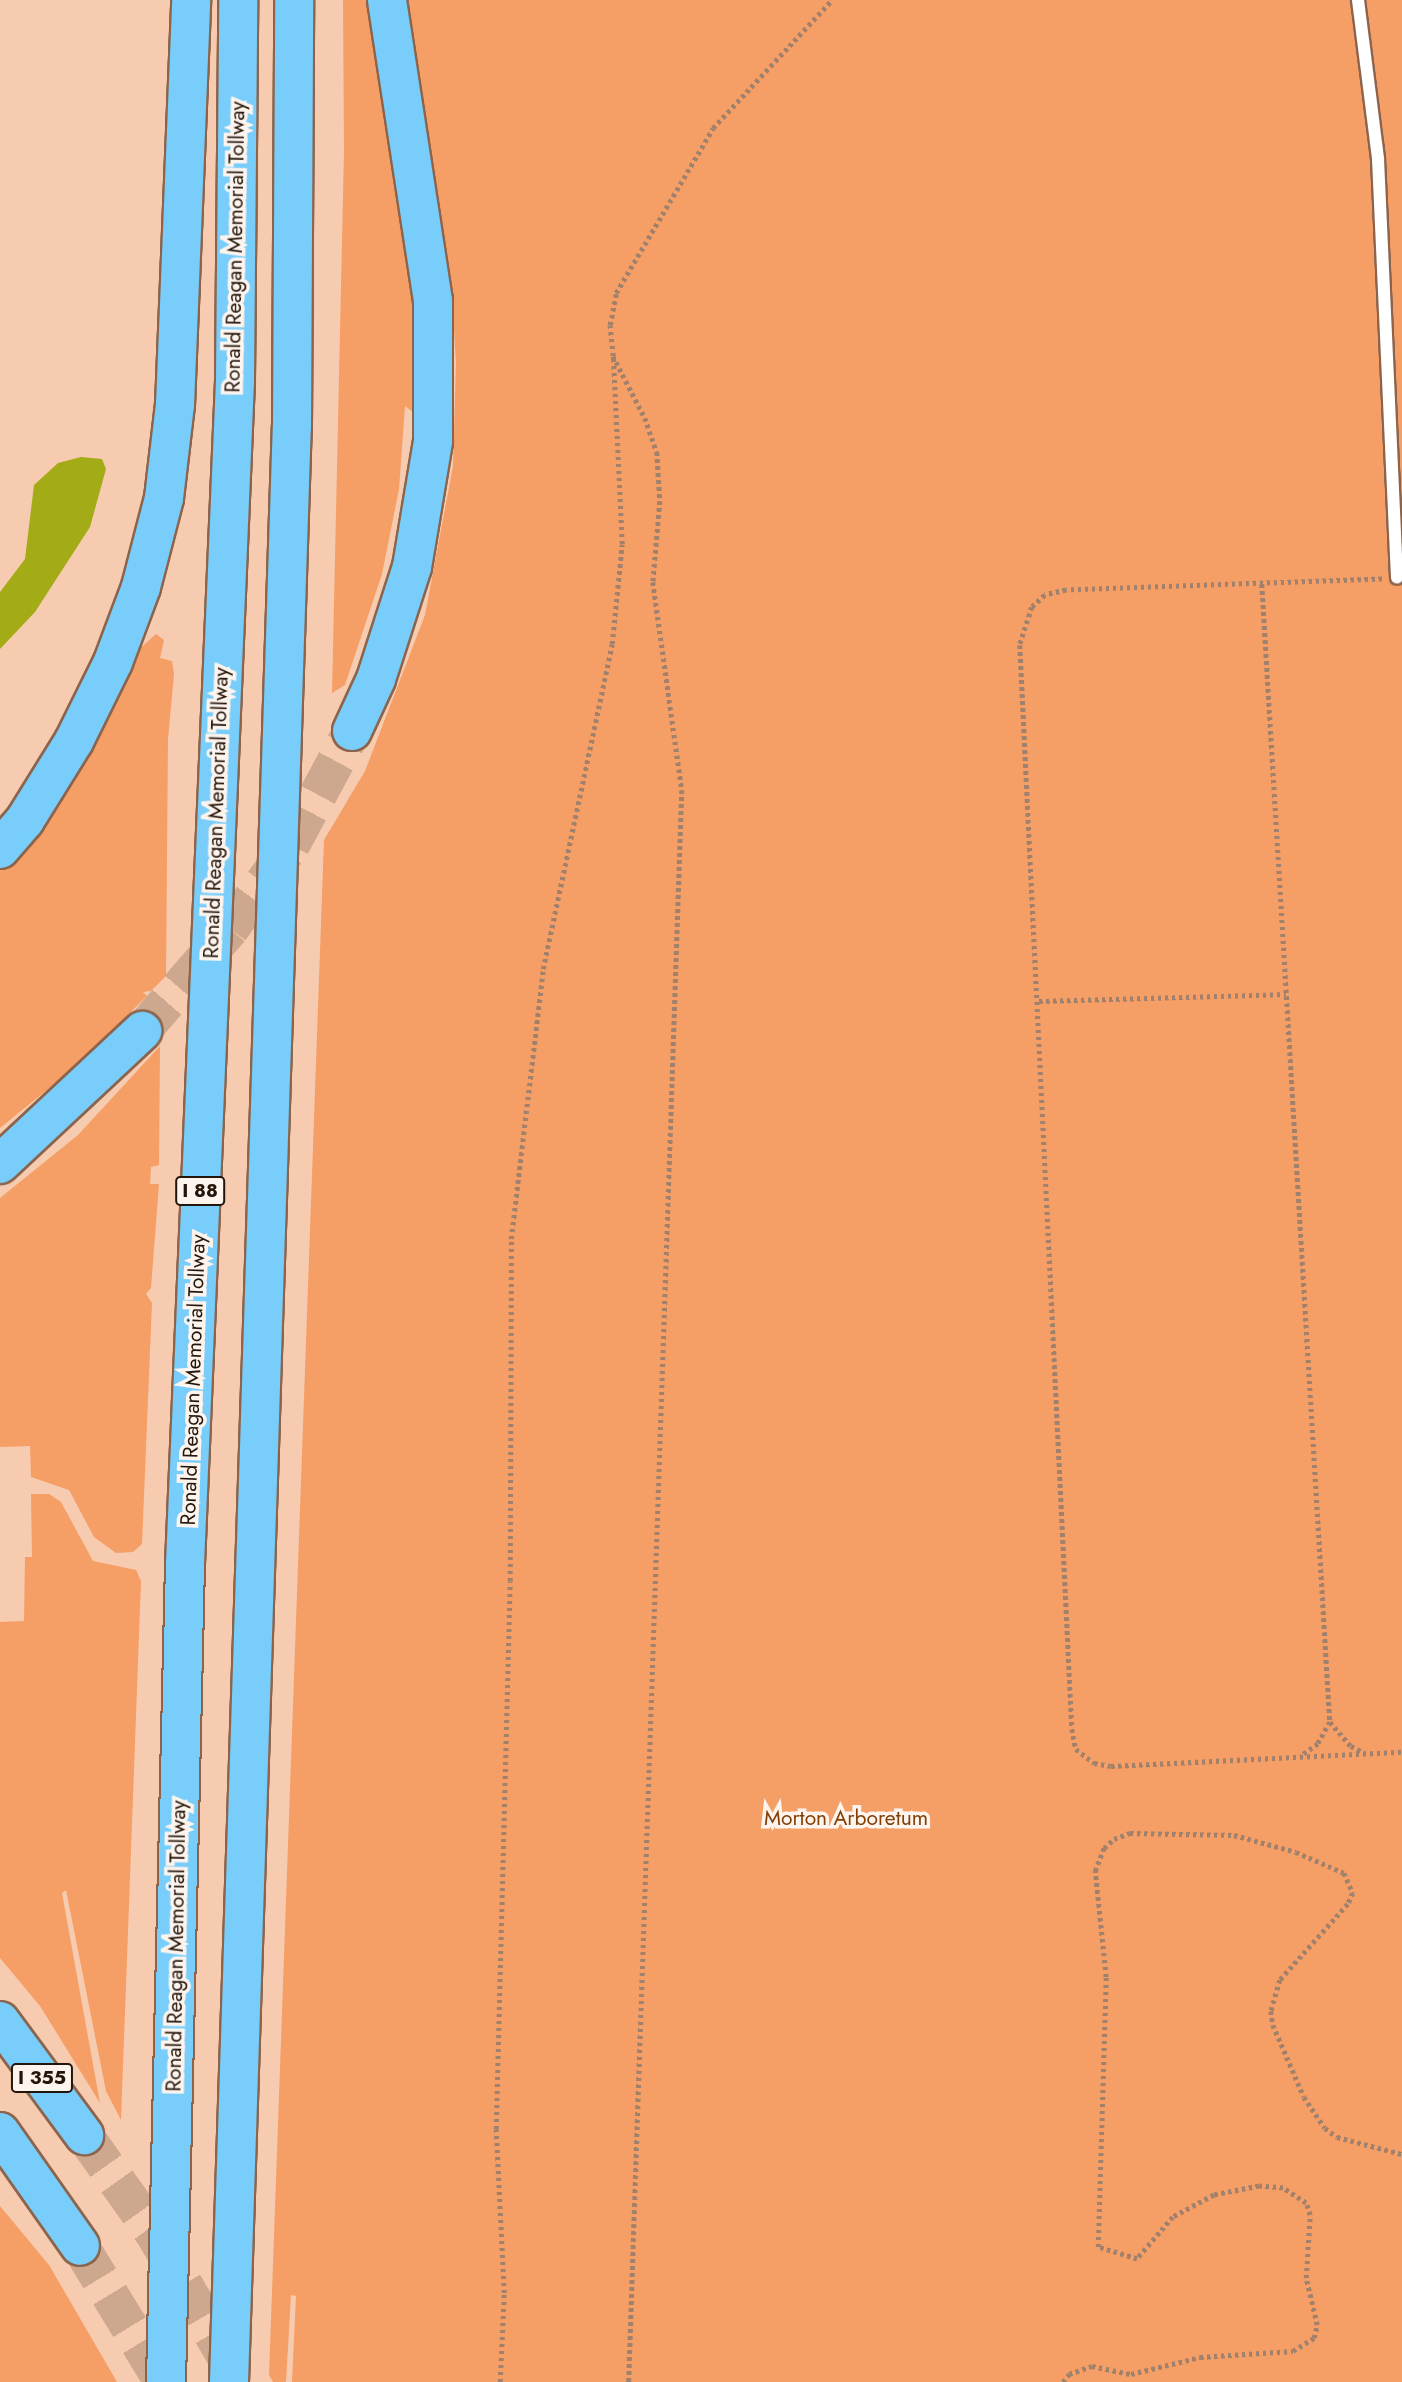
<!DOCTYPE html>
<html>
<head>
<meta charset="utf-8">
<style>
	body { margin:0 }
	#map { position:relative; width:1402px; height:2382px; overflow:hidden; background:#f7cbaf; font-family:Jost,sans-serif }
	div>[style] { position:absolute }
	.green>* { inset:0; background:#f59e65 }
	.water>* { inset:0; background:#a3ab16 }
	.highway-tunnel>* { height:38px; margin-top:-19px; transform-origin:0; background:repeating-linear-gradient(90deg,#cda78e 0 38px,transparent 0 57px) }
	.path>* { height:4.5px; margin-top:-2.25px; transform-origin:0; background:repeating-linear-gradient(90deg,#a2816c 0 3.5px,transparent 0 7px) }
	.roads { filter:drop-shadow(2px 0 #8c644c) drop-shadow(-2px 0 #8c644c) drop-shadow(0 2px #8c644c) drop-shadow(0 -2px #8c644c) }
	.lane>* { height:12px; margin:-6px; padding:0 6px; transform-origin:6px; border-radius:6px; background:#fff }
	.highway>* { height:38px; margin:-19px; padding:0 19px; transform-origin:19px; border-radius:19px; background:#78cdfa }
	span { translate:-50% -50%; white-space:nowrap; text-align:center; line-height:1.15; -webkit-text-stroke:7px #fdf4ee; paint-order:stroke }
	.shield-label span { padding:2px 5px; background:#fdf4ee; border:2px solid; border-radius:5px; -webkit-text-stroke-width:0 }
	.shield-label { font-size:19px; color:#24150a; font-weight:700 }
	.street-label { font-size:21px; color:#24150a }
	.park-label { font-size:21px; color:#824006 }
</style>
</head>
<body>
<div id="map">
	<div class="green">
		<div style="clip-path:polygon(343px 0,367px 0,382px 102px,406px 211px,425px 411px,413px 412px,405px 406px,399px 489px,382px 574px,345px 685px,332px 693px,344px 151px)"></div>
		<div style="clip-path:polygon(402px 0,1402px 0,1402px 2382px,292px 2382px,296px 2296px,291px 2295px,286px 2382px,273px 2382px,269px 2375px,324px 840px,365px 771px,425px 615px,453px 466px,456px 364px,452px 293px)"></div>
		<div style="clip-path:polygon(156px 634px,164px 640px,160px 658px,172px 661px,174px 674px,168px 739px,166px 976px,151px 991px,143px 992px,147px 996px,74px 1068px,0 1128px,0 862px,136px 652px)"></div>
		<div style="clip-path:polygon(160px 1046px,159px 1165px,151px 1167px,150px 1184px,159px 1184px,151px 1288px,146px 1294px,152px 1303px,142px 1544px,133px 1552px,116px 1553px,94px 1537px,69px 1490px,31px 1477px,30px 1446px,0 1447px,0 1198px,78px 1135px)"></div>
		<div style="clip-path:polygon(31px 1494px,49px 1494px,61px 1502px,93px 1561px,136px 1570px,141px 1581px,121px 2120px,106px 2091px,66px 1890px,62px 1893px,100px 2103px,40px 2006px,0 1958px,0 1622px,24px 1621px,25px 1557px,32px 1557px)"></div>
		<div style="clip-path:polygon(0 2206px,49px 2265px,117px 2382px,0 2382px)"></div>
	</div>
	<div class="water">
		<div style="clip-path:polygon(81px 457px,102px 459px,106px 469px,90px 527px,35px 612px,0 649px,0 592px,25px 559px,34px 485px,58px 463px)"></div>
	</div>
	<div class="highway-tunnel">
		<div style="left:142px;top:1031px;width:135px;rotate:-49.2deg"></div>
		<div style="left:230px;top:929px;width:104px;rotate:-54deg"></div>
		<div style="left:291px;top:845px;width:129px;rotate:-61.8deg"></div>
		<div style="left:84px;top:2135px;width:123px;rotate:54.6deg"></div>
		<div style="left:155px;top:2235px;width:161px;rotate:59.8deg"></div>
		<div style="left:80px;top:2246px;width:159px;rotate:58.6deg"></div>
	</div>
	<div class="path">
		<div style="left:613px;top:356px;width:31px;rotate:-96deg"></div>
		<div style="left:610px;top:325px;width:33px;rotate:-79deg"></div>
		<div style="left:616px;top:293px;width:191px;rotate:-59.5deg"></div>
		<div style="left:713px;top:128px;width:175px;rotate:-47.1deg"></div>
		<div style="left:1382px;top:579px;width:316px;rotate:178deg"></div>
		<div style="left:1066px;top:590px;width:22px;rotate:167deg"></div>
		<div style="left:1045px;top:595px;width:18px;rotate:137deg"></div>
		<div style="left:1032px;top:607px;width:40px;rotate:108deg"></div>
		<div style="left:1020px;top:645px;width:1085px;rotate:87.25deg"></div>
		<div style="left:1072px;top:1729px;width:20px;rotate:79deg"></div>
		<div style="left:1076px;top:1749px;width:23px;rotate:38deg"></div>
		<div style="left:1094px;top:1763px;width:17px;rotate:10deg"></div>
		<div style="left:1111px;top:1766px;width:291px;rotate:-2.8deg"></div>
		<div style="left:1262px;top:584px;width:1140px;rotate:86.58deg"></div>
		<div style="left:1330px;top:1722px;width:25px;rotate:119deg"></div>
		<div style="left:1318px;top:1744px;width:21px;rotate:145deg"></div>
		<div style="left:1039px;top:1001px;width:247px;rotate:-1.6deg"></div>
		<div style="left:1330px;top:1722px;width:32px;rotate:49deg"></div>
		<div style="left:1351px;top:1746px;width:16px;rotate:27deg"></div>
		<div style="left:500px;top:2382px;width:89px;rotate:-87.4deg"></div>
		<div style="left:504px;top:2293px;width:164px;rotate:-92.8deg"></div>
		<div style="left:496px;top:2129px;width:548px;rotate:-88.54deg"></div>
		<div style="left:510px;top:1581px;width:342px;rotate:-89.8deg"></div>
		<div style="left:511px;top:1239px;width:272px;rotate:-83.2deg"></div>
		<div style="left:543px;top:969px;width:332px;rotate:-78deg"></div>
		<div style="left:612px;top:644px;width:100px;rotate:-84.3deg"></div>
		<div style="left:622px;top:544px;width:188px;rotate:-92.7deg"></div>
		<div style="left:613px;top:356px;width:70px;rotate:62.7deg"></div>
		<div style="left:645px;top:418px;width:36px;rotate:71deg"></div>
		<div style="left:657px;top:452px;width:49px;rotate:86.5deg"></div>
		<div style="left:660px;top:501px;width:81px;rotate:94.9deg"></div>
		<div style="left:653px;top:582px;width:210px;rotate:82.1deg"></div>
		<div style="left:682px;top:790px;width:1593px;rotate:91.91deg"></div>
		<div style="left:1063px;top:2382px;width:10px;rotate:-53deg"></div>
		<div style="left:1069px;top:2374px;width:24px;rotate:-19deg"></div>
		<div style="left:1092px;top:2366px;width:40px;rotate:12deg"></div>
		<div style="left:1131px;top:2374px;width:71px;rotate:-13.8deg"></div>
		<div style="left:1200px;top:2357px;width:93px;rotate:-3.7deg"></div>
		<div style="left:1293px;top:2351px;width:25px;rotate:-32deg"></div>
		<div style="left:1314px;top:2338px;width:13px;rotate:-77deg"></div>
		<div style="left:1317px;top:2325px;width:48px;rotate:-103.2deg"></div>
		<div style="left:1306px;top:2278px;width:63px;rotate:-86.4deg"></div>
		<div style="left:1310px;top:2215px;width:13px;rotate:-108deg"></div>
		<div style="left:1306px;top:2203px;width:27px;rotate:-147deg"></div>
		<div style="left:1283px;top:2188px;width:24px;rotate:-175deg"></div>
		<div style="left:1259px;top:2186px;width:46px;rotate:168.7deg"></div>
		<div style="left:1214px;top:2195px;width:47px;rotate:151.8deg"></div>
		<div style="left:1173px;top:2217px;width:55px;rotate:130.6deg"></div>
		<div style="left:1137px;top:2259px;width:41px;rotate:-162.9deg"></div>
		<div style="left:1098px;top:2247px;width:270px;rotate:-88.3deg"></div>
		<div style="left:1106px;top:1977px;width:107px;rotate:-95.9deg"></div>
		<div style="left:1095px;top:1871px;width:25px;rotate:-69deg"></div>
		<div style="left:1104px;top:1848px;width:13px;rotate:-42deg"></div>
		<div style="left:1114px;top:1839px;width:17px;rotate:-21deg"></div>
		<div style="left:1130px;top:1833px;width:104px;rotate:1.1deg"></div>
		<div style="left:1234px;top:1835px;width:64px;rotate:15.3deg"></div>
		<div style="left:1296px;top:1852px;width:52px;rotate:23.6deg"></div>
		<div style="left:1344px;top:1873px;width:22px;rotate:66deg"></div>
		<div style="left:1353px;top:1893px;width:12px;rotate:114deg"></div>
		<div style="left:1348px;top:1904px;width:102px;rotate:131.8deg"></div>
		<div style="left:1280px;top:1980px;width:32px;rotate:106deg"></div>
		<div style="left:1271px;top:2011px;width:14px;rotate:82deg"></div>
		<div style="left:1273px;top:2025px;width:78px;rotate:66.7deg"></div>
		<div style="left:1304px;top:2097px;width:37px;rotate:56deg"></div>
		<div style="left:1325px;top:2128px;width:15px;rotate:37deg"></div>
		<div style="left:1337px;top:2137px;width:67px;rotate:14.7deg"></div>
	</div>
	<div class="roads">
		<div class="lane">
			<div style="left:1358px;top:0;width:160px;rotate:82.8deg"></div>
			<div style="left:1378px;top:159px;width:419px;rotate:87.4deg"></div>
		</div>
		<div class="highway">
			<div style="left:352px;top:731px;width:57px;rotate:-65.2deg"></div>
			<div style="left:376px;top:679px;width:118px;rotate:-72.2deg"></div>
			<div style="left:412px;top:567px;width:128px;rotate:-80.5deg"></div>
			<div style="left:433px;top:441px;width:140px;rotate:-90deg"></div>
			<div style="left:433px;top:301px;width:304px;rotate:-98.7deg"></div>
			<div style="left:0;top:849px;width:38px;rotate:-49deg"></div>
			<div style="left:25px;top:820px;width:93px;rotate:-58.2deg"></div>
			<div style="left:74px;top:741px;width:88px;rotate:-63.7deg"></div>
			<div style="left:113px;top:662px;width:80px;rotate:-69.5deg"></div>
			<div style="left:141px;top:587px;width:92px;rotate:-75.5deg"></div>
			<div style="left:164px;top:498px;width:94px;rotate:-83.3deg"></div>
			<div style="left:175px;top:405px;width:405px;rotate:-87.7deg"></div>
			<div style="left:0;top:1164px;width:195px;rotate:-43.1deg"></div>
			<div style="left:0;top:2021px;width:142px;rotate:53.6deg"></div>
			<div style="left:0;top:2132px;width:139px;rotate:54.9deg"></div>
			<div style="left:166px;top:2382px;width:818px;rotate:-88.67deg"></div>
			<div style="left:185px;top:1564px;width:1186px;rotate:-87.58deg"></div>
			<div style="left:235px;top:379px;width:379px;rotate:-89.5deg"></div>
			<div style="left:229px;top:2382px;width:1957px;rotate:-88.16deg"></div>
			<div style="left:292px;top:426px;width:426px;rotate:-89.7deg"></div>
		</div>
	</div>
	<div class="shield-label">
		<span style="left:200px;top:1191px">I 88</span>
		<span style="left:42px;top:2078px">I 355</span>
	</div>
	<div class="street-label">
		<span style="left:235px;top:247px;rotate:-89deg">Ronald Reagan Memorial Tollway</span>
		<span style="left:216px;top:813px;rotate:-88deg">Ronald Reagan Memorial Tollway</span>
		<span style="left:193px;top:1380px;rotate:-88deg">Ronald Reagan Memorial Tollway</span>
		<span style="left:176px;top:1946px;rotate:-89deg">Ronald Reagan Memorial Tollway</span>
	</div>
	<div class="park-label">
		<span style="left:846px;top:1818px">Morton Arboretum</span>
	</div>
</div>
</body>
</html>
